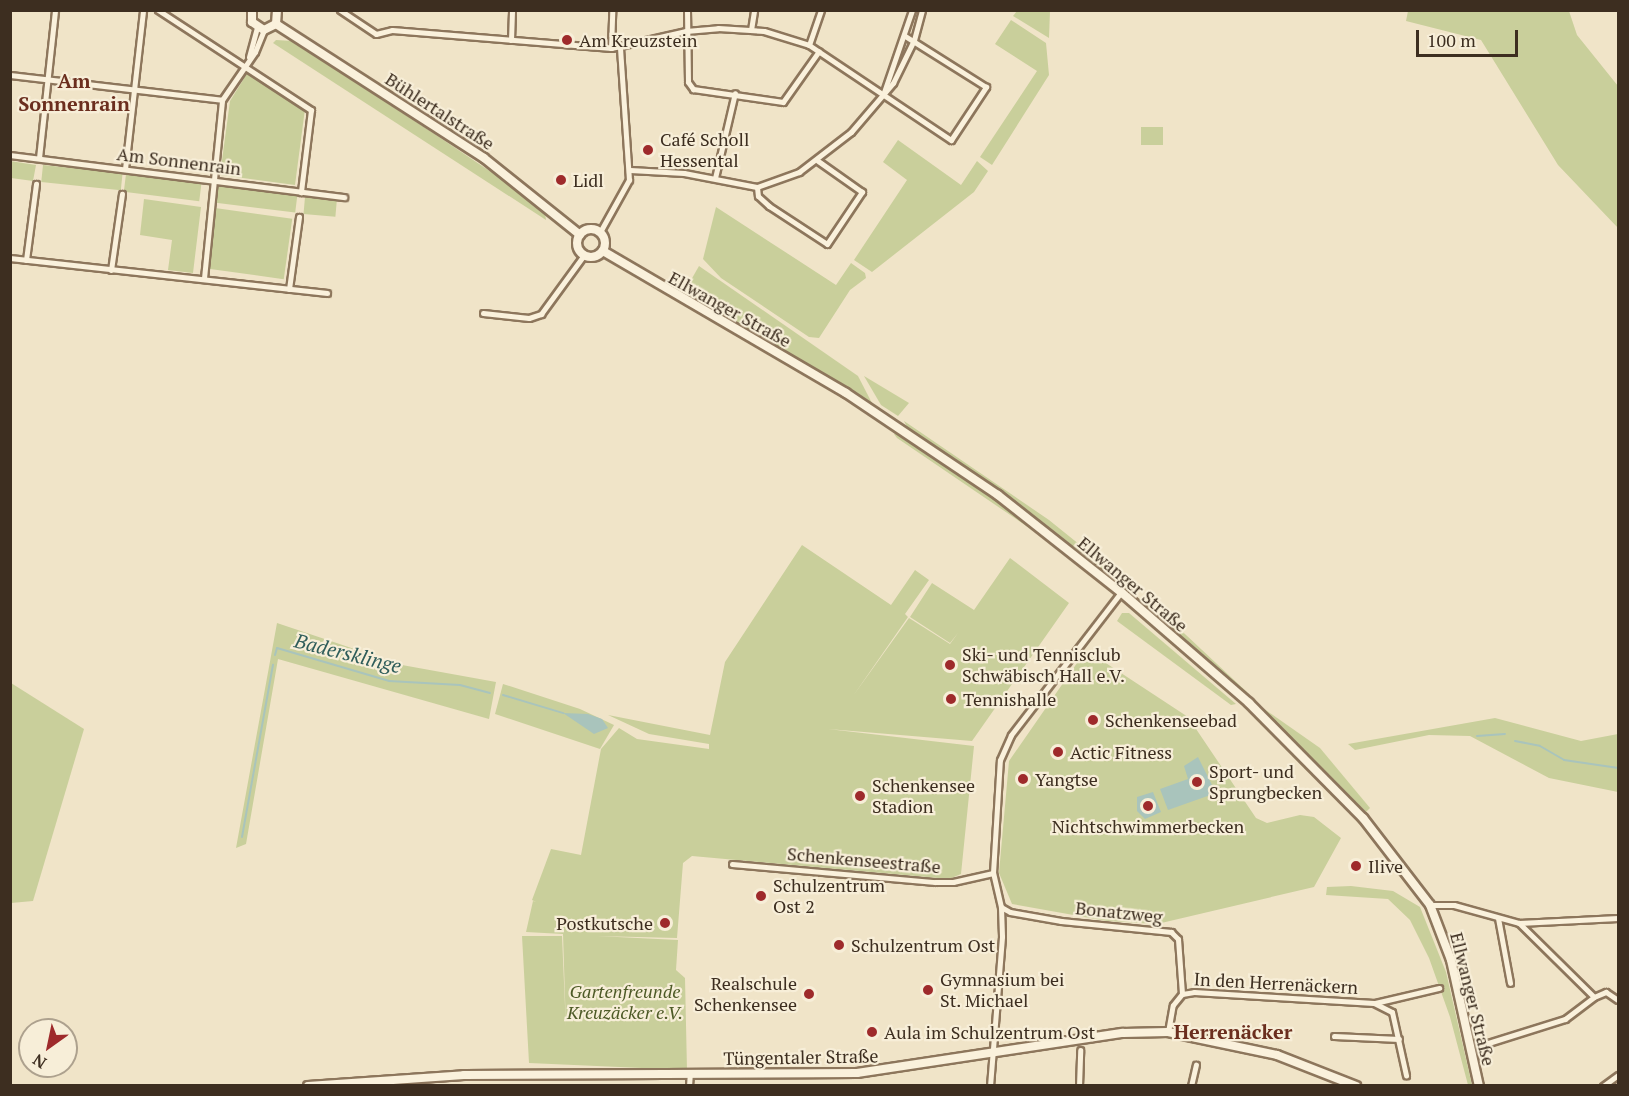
<!DOCTYPE html>
<html>
<head>
<meta charset="utf-8">
<style>
	body { margin:0 }
	#map { position:relative; width:1629px; height:1096px; overflow:hidden; background:#f0e4c8; font-family:"PT Serif",serif }
	div>[style] { position:absolute }
	.green>* { inset:0; background:#c9cf9b; transform-origin:0 0 }
	.water>* { inset:0; background:#a9c4bc }
	.stream>* { height:2px; margin:-1px; padding:0 1px; transform-origin:1px; border-radius:1px; background:#a9c4bc }
	.roads { filter:drop-shadow(2px 0 #8d765c) drop-shadow(-2px 0 #8d765c) drop-shadow(0 2px #8d765c) drop-shadow(0 -2px #8d765c) }
	.street>* { height:5px; margin:-2.5px; padding:0 2.5px; transform-origin:2.5px; border-radius:2.5px; background:#faf1dc }
	.secondary>* { height:8px; margin:-4px; padding:0 4px; transform-origin:4px; border-radius:4px; background:#faf1dc }
	.secondary>.ring { margin:-4px; padding:0; box-sizing:content-box; background:none; border:8px solid #faf1dc; border-radius:50% }
	.dots>* { width:16px; height:16px; translate:-50% -50%; box-sizing:border-box; border:3px solid #f7eed8; border-radius:50% }
	span { translate:-50% -50%; white-space:nowrap; text-align:center; line-height:1.15; -webkit-text-stroke:4.5px #f7eed8; paint-order:stroke }
	.poi-label { font-size:18px; color:#3d2e20 }
	.left { translate:0 -50%; text-align:left }
	.right { translate:-100% -50%; text-align:right }
	.street-label { font-size:18px; color:#3d2e20 }
	.park-label { font-size:18px; color:#4d5a26; font-style:italic }
	.neighbourhood-label { font-size:20px; color:#6b2e1e; font-weight:700 }
	.water-label { font-size:20px; color:#2f5d5a; font-style:italic }
	.frame { position:absolute; inset:0; border:12px solid #3d2e20; pointer-events:none }
	.north { position:absolute; left:18px; top:1018px; width:60px; height:60px; box-sizing:border-box; background:#f7eed8; border:2px solid #ada18e; border-radius:50%; rotate:213deg; font-size:16px; font-weight:700; line-height:24px; text-align:center; color:#3d2e20 }
	.north::after { content:''; display:block; margin:auto; width:21px; height:27px; background:#9e2a2b; clip-path:polygon(50% 0,100% 100%,50% 72%,0 100%) }
	.scale { position:absolute; left:1416px; top:30px; width:102px; height:27px; box-sizing:border-box; border:3px solid #3d2e20; border-top:0; padding-left:8px; font-size:18px; line-height:21px; white-space:nowrap; color:#3d2e20; -webkit-text-stroke:4px #f7eed8; paint-order:stroke }
</style>
</head>
<body>
<div id="map">
	<div class="green">
		<div style="clip-path:polygon(1017px 11px,1050px 11px,1049px 38px,1013px 16px)"></div>
		<div style="clip-path:polygon(1408px 11px,1569px 11px,1577px 35px,1618px 86px,1618px 228px,1558px 165px,1481px 40px,1406px 21px)"></div>
		<div style="clip-path:polygon(1011px 20px,1046px 43px,1049px 75px,992px 165px,980px 157px,1037px 71px,995px 44px)"></div>
		<div style="clip-path:polygon(276px 40px,292px 41px,433px 133px,503px 180px,545px 213px,546px 220px,273px 43px)"></div>
		<div style="clip-path:polygon(248px 72px,305px 109px,295px 185px,220px 175px,230px 101px)"></div>
		<div style="left:1141px;top:127px;width:22px;height:18px"></div>
		<div style="clip-path:polygon(898px 140px,961px 185px,977px 161px,988px 171px,974px 192px,872px 272px,854px 260px,907px 180px,883px 162px)"></div>
		<div style="clip-path:polygon(10px 161px,36px 165px,33px 181px,11px 178px)"></div>
		<div style="left:43px;top:165px;width:80px;height:17px;rotate:6deg"></div>
		<div style="left:126px;top:174px;width:76px;height:18px;rotate:7deg"></div>
		<div style="left:218px;top:185px;width:80px;height:18px;rotate:7deg"></div>
		<div style="left:305px;top:197px;width:32px;height:17px;rotate:5deg"></div>
		<div style="clip-path:polygon(144px 199px,201px 207px,193px 273px,168px 270px,172px 240px,140px 235px)"></div>
		<div style="clip-path:polygon(716px 207px,836px 285px,851px 263px,865px 273px,866px 278px,850px 290px,819px 338px,809px 337px,721px 278px,703px 259px)"></div>
		<div style="left:215px;top:208px;width:78px;height:61px;rotate:8deg"></div>
		<div style="clip-path:polygon(699px 266px,858px 376px,874px 407px,683px 294px)"></div>
		<div style="clip-path:polygon(864px 376px,909px 403px,898px 416px,881px 405px)"></div>
		<div style="clip-path:polygon(904px 421px,1049px 520px,1121px 578px,1130px 593px,1053px 532px,908px 429px)"></div>
		<div style="clip-path:polygon(899px 432px,1013px 512px,1047px 540px,897px 438px,894px 434px)"></div>
		<div style="clip-path:polygon(802px 545px,891px 605px,915px 570px,929px 580px,905px 614px,908px 617px,853px 696px,909px 618px,950px 644px,958px 633px,950px 643px,910px 617px,932px 583px,974px 610px,1010px 558px,1069px 603px,972px 741px,828px 729px,974px 746px,961px 874px,949px 879px,692px 856px,683px 863px,677px 938px,597px 936px,678px 940px,676px 970px,685px 978px,687px 1070px,529px 1063px,522px 936px,562px 936px,566px 1029px,563px 934px,526px 932px,533px 901px,536px 902px,532px 900px,551px 849px,581px 855px,601px 749px,619px 728px,637px 739px,709px 749px,709px 744px,649px 734px,608px 715px,710px 735px,725px 662px)"></div>
		<div style="clip-path:polygon(1138px 598px,1154px 605px,1249px 694px,1245px 694px)"></div>
		<div style="clip-path:polygon(1122px 613px,1129px 613px,1236px 704px,1231px 705px,1117px 621px)"></div>
		<div style="clip-path:polygon(277px 623px,402px 665px,496px 682px,489px 719px,278px 659px,246px 844px,236px 848px)"></div>
		<div style="clip-path:polygon(1086px 650px,1188px 717px,1256px 818px,1267px 823px,1300px 815px,1314px 817px,1341px 838px,1314px 887px,1157px 924px,1107px 921px,1012px 904px,999px 873px,1009px 761px)"></div>
		<div style="clip-path:polygon(11px 683px,84px 729px,33px 901px,11px 903px)"></div>
		<div style="clip-path:polygon(503px 684px,580px 709px,614px 725px,600px 749px,495px 714px)"></div>
		<div style="clip-path:polygon(1260px 706px,1320px 748px,1370px 808px,1366px 812px)"></div>
		<div style="clip-path:polygon(1495px 718px,1581px 741px,1618px 734px,1618px 792px,1549px 778px,1470px 736px,1429px 735px,1355px 750px,1348px 744px)"></div>
		<div style="clip-path:polygon(1351px 886px,1393px 891px,1420px 907px,1446px 972px,1472px 1085px,1468px 1085px,1450px 1017px,1429px 958px,1410px 920px,1388px 899px,1326px 895px,1327px 887px)"></div>
	</div>
	<div class="water">
		<div style="clip-path:polygon(563px 713px,588px 714px,602px 719px,608px 728px,594px 734px)"></div>
		<div style="clip-path:polygon(1198px 757px,1216px 793px,1168px 810px,1160px 789px,1188px 779px,1184px 766px)"></div>
		<div style="clip-path:polygon(1153px 792px,1161px 812px,1145px 819px,1137px 811px,1137px 797px)"></div>
	</div>
	<div class="stream">
		<div style="left:275px;top:655px;width:7px;rotate:-74deg"></div>
		<div style="left:277px;top:648px;width:117px;rotate:16.4deg"></div>
		<div style="left:389px;top:681px;width:71px;rotate:3.2deg"></div>
		<div style="left:460px;top:685px;width:31px;rotate:15deg"></div>
		<div style="left:503px;top:695px;width:63px;rotate:16.7deg"></div>
		<div style="left:1477px;top:736px;width:28px;rotate:-4deg"></div>
		<div style="left:1515px;top:741px;width:25px;rotate:11deg"></div>
		<div style="left:1540px;top:746px;width:28px;rotate:30deg"></div>
		<div style="left:1564px;top:760px;width:55px;rotate:8.4deg"></div>
		<div style="left:242px;top:837px;width:175px;rotate:-79.8deg"></div>
	</div>
	<div class="roads">
		<div class="street">
			<div style="left:158px;top:10px;width:183px;rotate:33.2deg"></div>
			<div style="left:311px;top:110px;width:83px;rotate:97deg"></div>
			<div style="left:340px;top:10px;width:43px;rotate:33.7deg"></div>
			<div style="left:376px;top:34px;width:16px;rotate:-14deg"></div>
			<div style="left:392px;top:30px;width:220px;rotate:4.7deg"></div>
			<div style="left:611px;top:48px;width:77px;rotate:-12.8deg"></div>
			<div style="left:686px;top:31px;width:32px;rotate:-5deg"></div>
			<div style="left:718px;top:28px;width:46px;rotate:3.7deg"></div>
			<div style="left:764px;top:31px;width:47px;rotate:17.3deg"></div>
			<div style="left:809px;top:45px;width:171px;rotate:33.8deg"></div>
			<div style="left:951px;top:140px;width:64px;rotate:-56.6deg"></div>
			<div style="left:986px;top:87px;width:96px;rotate:-147.8deg"></div>
			<div style="left:687px;top:10px;width:72px;rotate:89.2deg"></div>
			<div style="left:688px;top:82px;width:9px;rotate:54deg"></div>
			<div style="left:693px;top:89px;width:91px;rotate:8.2deg"></div>
			<div style="left:783px;top:102px;width:62px;rotate:-54.8deg"></div>
			<div style="left:751px;top:30px;width:20px;rotate:-81deg"></div>
			<div style="left:511px;top:40px;width:30px;rotate:-88deg"></div>
			<div style="left:809px;top:45px;width:37px;rotate:-71deg"></div>
			<div style="left:611px;top:48px;width:38px;rotate:-88deg"></div>
			<div style="left:249px;top:57px;width:30px;rotate:-75deg"></div>
			<div style="left:10px;top:75px;width:213px;rotate:6.7deg"></div>
			<div style="left:222px;top:100px;width:58px;rotate:-55.5deg"></div>
			<div style="left:255px;top:52px;width:24px;rotate:-68deg"></div>
			<div style="left:884px;top:92px;width:87px;rotate:-71.1deg"></div>
			<div style="left:10px;top:155px;width:337px;rotate:7.2deg"></div>
			<div style="left:39px;top:158px;width:149px;rotate:-83.8deg"></div>
			<div style="left:125px;top:169px;width:160px;rotate:-83.5deg"></div>
			<div style="left:630px;top:170px;width:54px;rotate:3.2deg"></div>
			<div style="left:684px;top:173px;width:74px;rotate:10.9deg"></div>
			<div style="left:757px;top:187px;width:45px;rotate:-19.7deg"></div>
			<div style="left:799px;top:172px;width:66px;rotate:-37.6deg"></div>
			<div style="left:851px;top:132px;width:65px;rotate:-49.4deg"></div>
			<div style="left:893px;top:83px;width:48px;rotate:-64deg"></div>
			<div style="left:914px;top:40px;width:31px;rotate:-75deg"></div>
			<div style="left:715px;top:178px;width:87px;rotate:-76.8deg"></div>
			<div style="left:757px;top:187px;width:9px;rotate:84deg"></div>
			<div style="left:758px;top:196px;width:15px;rotate:42deg"></div>
			<div style="left:769px;top:206px;width:69px;rotate:33.2deg"></div>
			<div style="left:827px;top:244px;width:63px;rotate:-56.1deg"></div>
			<div style="left:862px;top:192px;width:54px;rotate:-144.8deg"></div>
			<div style="left:600px;top:232px;width:60px;rotate:-60.9deg"></div>
			<div style="left:629px;top:180px;width:132px;rotate:-93.9deg"></div>
			<div style="left:10px;top:258px;width:319px;rotate:6.3deg"></div>
			<div style="left:26px;top:260px;width:77px;rotate:-82.5deg"></div>
			<div style="left:111px;top:270px;width:77px;rotate:-81.8deg"></div>
			<div style="left:204px;top:278px;width:179px;rotate:-84.2deg"></div>
			<div style="left:289px;top:289px;width:73px;rotate:-82.1deg"></div>
			<div style="left:483px;top:313px;width:46px;rotate:6.2deg"></div>
			<div style="left:529px;top:318px;width:13px;rotate:-18deg"></div>
			<div style="left:541px;top:314px;width:73px;rotate:-53.9deg"></div>
			<div style="left:732px;top:864px;width:204px;rotate:5.1deg"></div>
			<div style="left:935px;top:882px;width:18px"></div>
			<div style="left:953px;top:882px;width:41px;rotate:-12.7deg"></div>
			<div style="left:1430px;top:905px;width:24px"></div>
			<div style="left:1454px;top:905px;width:67px;rotate:15.5deg"></div>
			<div style="left:1519px;top:923px;width:105px;rotate:44.6deg"></div>
			<div style="left:1594px;top:997px;width:13px;rotate:-23deg"></div>
			<div style="left:1606px;top:992px;width:14px;rotate:34deg"></div>
			<div style="left:1001px;top:907px;width:10px;rotate:29deg"></div>
			<div style="left:1010px;top:912px;width:52px;rotate:10deg"></div>
			<div style="left:1061px;top:921px;width:111px;rotate:5.7deg"></div>
			<div style="left:1171px;top:932px;width:10px;rotate:45deg"></div>
			<div style="left:1178px;top:939px;width:55px;rotate:85.8deg"></div>
			<div style="left:1498px;top:918px;width:66px;rotate:79.5deg"></div>
			<div style="left:1519px;top:923px;width:99px;rotate:-2.9deg"></div>
			<div style="left:1375px;top:1003px;width:66px;rotate:-13.2deg"></div>
			<div style="left:1168px;top:1032px;width:27px;rotate:-80deg"></div>
			<div style="left:1173px;top:1005px;width:14px;rotate:-51deg"></div>
			<div style="left:1182px;top:994px;width:12px;rotate:-9deg"></div>
			<div style="left:1194px;top:992px;width:180px;rotate:3.5deg"></div>
			<div style="left:1374px;top:1003px;width:20px;rotate:27deg"></div>
			<div style="left:1392px;top:1012px;width:65px;rotate:77.5deg"></div>
			<div style="left:1334px;top:1036px;width:65px;rotate:2.6deg"></div>
			<div style="left:1485px;top:1044px;width:84px;rotate:-17.4deg"></div>
			<div style="left:1565px;top:1019px;width:36px;rotate:-37deg"></div>
			<div style="left:689px;top:1086px;width:13px;rotate:-86deg"></div>
			<div style="left:990px;top:1086px;width:150px;rotate:-85.4deg"></div>
			<div style="left:1002px;top:936px;width:29px;rotate:-92deg"></div>
			<div style="left:1001px;top:907px;width:35px;rotate:-103deg"></div>
			<div style="left:993px;top:873px;width:113px;rotate:-86.5deg"></div>
			<div style="left:1000px;top:760px;width:27px;rotate:-66deg"></div>
			<div style="left:1011px;top:735px;width:180px;rotate:-52.4deg"></div>
			<div style="left:1079px;top:1086px;width:36px;rotate:-88deg"></div>
			<div style="left:1191px;top:1086px;width:22px;rotate:-77deg"></div>
			<div style="left:1603px;top:1086px;width:19px;rotate:-36deg"></div>
		</div>
		<div class="secondary">
			<div style="left:252px;top:10px;width:12px;rotate:90deg"></div>
			<div style="left:252px;top:22px;width:14px;rotate:34deg"></div>
			<div style="left:264px;top:30px;width:13px;rotate:-27deg"></div>
			<div style="left:276px;top:24px;width:14px;rotate:-86deg"></div>
			<div style="left:276px;top:24px;width:247px;rotate:32.8deg"></div>
			<div style="left:484px;top:158px;width:123px;rotate:38.7deg"></div>
			<div class="ring" style="left:577px;top:229px;width:20px;height:20px"></div>
			<div style="left:603px;top:251px;width:281px;rotate:30.3deg"></div>
			<div style="left:846px;top:393px;width:183px;rotate:33.9deg"></div>
			<div style="left:998px;top:495px;width:157px;rotate:38.3deg"></div>
			<div style="left:1121px;top:592px;width:169px;rotate:40.9deg"></div>
			<div style="left:1249px;top:703px;width:162px;rotate:45.3deg"></div>
			<div style="left:1363px;top:818px;width:110px;rotate:52.4deg"></div>
			<div style="left:1430px;top:905px;width:59px;rotate:69.1deg"></div>
			<div style="left:1451px;top:960px;width:129px;rotate:77.5deg"></div>
			<div style="left:308px;top:1086px;width:156px;rotate:-4deg"></div>
			<div style="left:464px;top:1075px;width:393px;rotate:-0.3deg"></div>
			<div style="left:857px;top:1073px;width:269px;rotate:-8.6deg"></div>
			<div style="left:1123px;top:1033px;width:45px;rotate:-1.3deg"></div>
			<div style="left:1168px;top:1032px;width:111px;rotate:11.9deg"></div>
			<div style="left:1277px;top:1055px;width:85px;rotate:21.4deg"></div>
		</div>
	</div>
	<div class="dots">
		<div style="left:567px;top:40px;background:#9e2a2b"></div>
		<div style="left:648px;top:150px;background:#9e2a2b"></div>
		<div style="left:561px;top:180px;background:#9e2a2b"></div>
		<div style="left:950px;top:665px;background:#9e2a2b"></div>
		<div style="left:951px;top:699px;background:#9e2a2b"></div>
		<div style="left:1093px;top:720px;background:#9e2a2b"></div>
		<div style="left:1058px;top:752px;background:#9e2a2b"></div>
		<div style="left:1023px;top:779px;background:#9e2a2b"></div>
		<div style="left:1197px;top:782px;background:#9e2a2b"></div>
		<div style="left:860px;top:796px;background:#9e2a2b"></div>
		<div style="left:1148px;top:806px;background:#9e2a2b"></div>
		<div style="left:1356px;top:866px;background:#9e2a2b"></div>
		<div style="left:761px;top:896px;background:#9e2a2b"></div>
		<div style="left:665px;top:923px;background:#9e2a2b"></div>
		<div style="left:839px;top:945px;background:#9e2a2b"></div>
		<div style="left:928px;top:990px;background:#9e2a2b"></div>
		<div style="left:809px;top:994px;background:#9e2a2b"></div>
		<div style="left:872px;top:1032px;background:#9e2a2b"></div>
	</div>
	<div class="poi-label">
		<span class="left" style="left:579px;top:40px">Am Kreuzstein</span>
		<span class="left" style="left:660px;top:150px">Café Scholl<br>Hessental</span>
		<span class="left" style="left:573px;top:180px">Lidl</span>
		<span class="left" style="left:962px;top:665px">Ski- und Tennisclub<br>Schwäbisch Hall e.V.</span>
		<span class="left" style="left:963px;top:699px">Tennishalle</span>
		<span class="left" style="left:1105px;top:720px">Schenkenseebad</span>
		<span class="left" style="left:1070px;top:752px">Actic Fitness</span>
		<span class="left" style="left:1209px;top:782px">Sport- und<br>Sprungbecken</span>
		<span class="left" style="left:1035px;top:779px">Yangtse</span>
		<span class="left" style="left:872px;top:796px">Schenkensee<br>Stadion</span>
		<span style="left:1148px;top:826px">Nichtschwimmerbecken</span>
		<span class="left" style="left:1368px;top:866px">Ilive</span>
		<span class="left" style="left:773px;top:896px">Schulzentrum<br>Ost 2</span>
		<span class="right" style="left:653px;top:923px">Postkutsche</span>
		<span class="left" style="left:851px;top:945px">Schulzentrum Ost</span>
		<span class="left" style="left:940px;top:990px">Gymnasium bei<br>St. Michael</span>
		<span class="right" style="left:797px;top:994px">Realschule<br>Schenkensee</span>
		<span class="left" style="left:884px;top:1032px">Aula im Schulzentrum Ost</span>
	</div>
	<div class="street-label">
		<span style="left:440px;top:111px;rotate:33deg">Bühlertalstraße</span>
		<span style="left:179px;top:161px;rotate:7deg">Am Sonnenrain</span>
		<span style="left:730px;top:309px;rotate:29deg">Ellwanger Straße</span>
		<span style="left:1133px;top:584px;rotate:40deg">Ellwanger Straße</span>
		<span style="left:864px;top:860px;rotate:5deg">Schenkenseestraße</span>
		<span style="left:1119px;top:912px;rotate:6deg">Bonatzweg</span>
		<span style="left:1276px;top:983px;rotate:3deg">In den Herrenäckern</span>
		<span style="left:1473px;top:999px;rotate:76deg">Ellwanger Straße</span>
		<span style="left:801px;top:1057px;rotate:-1deg">Tüngentaler Straße</span>
	</div>
	<div class="park-label">
		<span style="left:625px;top:1002px">Gartenfreunde<br>Kreuzäcker e.V.</span>
	</div>
	<div class="neighbourhood-label">
		<span style="left:74px;top:92px">Am<br>Sonnenrain</span>
		<span style="left:1233px;top:1031px">Herrenäcker</span>
	</div>
	<div class="water-label">
		<span style="left:348px;top:653px;rotate:14deg">Badersklinge</span>
	</div>
	<div class="frame"></div>
	<div class="north">N</div>
	<div class="scale">100 m</div>
</div>
</body>
</html>
